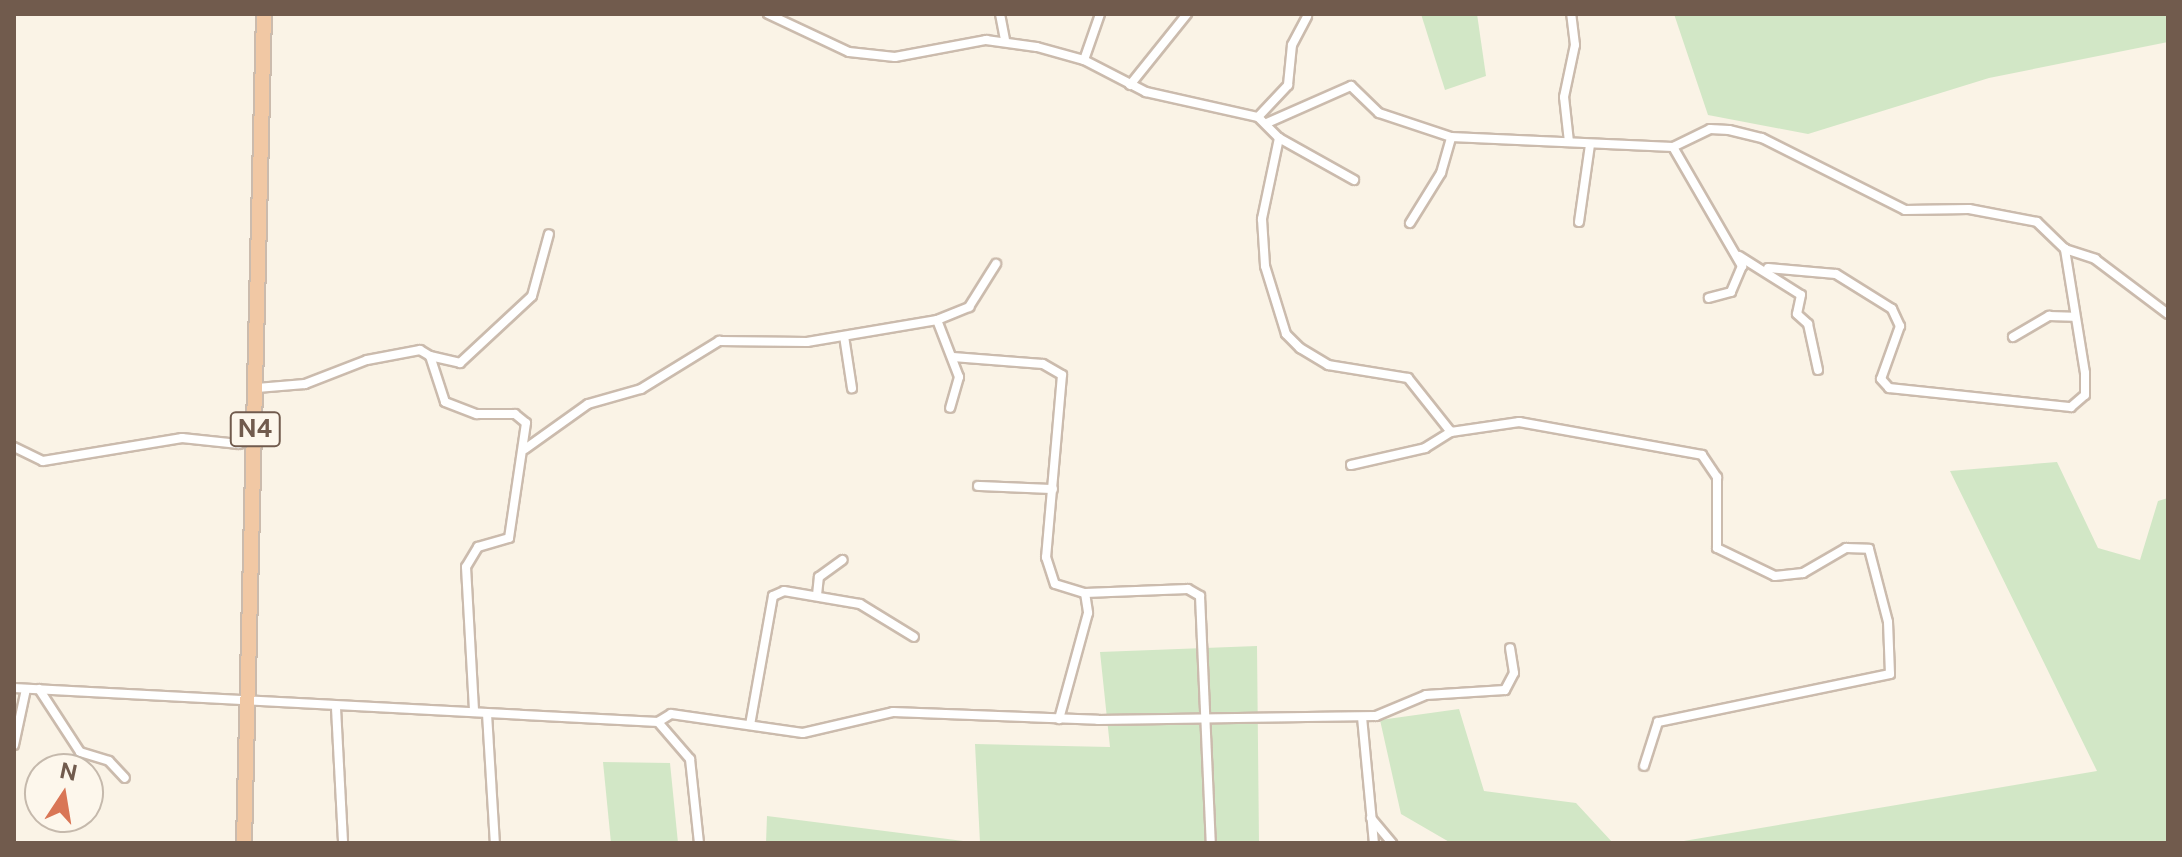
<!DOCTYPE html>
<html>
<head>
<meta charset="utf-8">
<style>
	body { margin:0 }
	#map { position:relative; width:2182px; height:857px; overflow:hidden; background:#faf3e6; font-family:"Public Sans",sans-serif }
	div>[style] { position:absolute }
	.green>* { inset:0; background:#d2e7c6 }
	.roads { filter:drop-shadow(2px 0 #cbbbad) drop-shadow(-2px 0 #cbbbad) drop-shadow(0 2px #cbbbad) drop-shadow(0 -2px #cbbbad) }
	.minor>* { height:8px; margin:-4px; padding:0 4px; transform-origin:4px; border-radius:4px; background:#fff }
	.trunk>* { height:14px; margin:-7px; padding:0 7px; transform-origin:7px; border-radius:7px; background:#f1c8a4 }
	span { translate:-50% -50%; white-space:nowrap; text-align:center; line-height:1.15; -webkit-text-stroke:6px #fdf7ec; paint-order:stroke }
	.shield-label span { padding:2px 6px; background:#fdf7ec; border:2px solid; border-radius:6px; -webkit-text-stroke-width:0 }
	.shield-label { font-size:24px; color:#715b4d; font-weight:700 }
	.frame { position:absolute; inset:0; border:16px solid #715b4d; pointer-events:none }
	.north { position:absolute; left:24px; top:753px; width:80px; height:80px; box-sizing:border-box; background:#fdf7ec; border:2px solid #c5b9ac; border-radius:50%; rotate:12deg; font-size:22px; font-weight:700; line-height:32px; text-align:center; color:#715b4d }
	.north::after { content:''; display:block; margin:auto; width:28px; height:36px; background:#d97656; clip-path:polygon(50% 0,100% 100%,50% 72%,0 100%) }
</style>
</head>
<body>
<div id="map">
	<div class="green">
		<div style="clip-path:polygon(1421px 14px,1477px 14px,1486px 76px,1445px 90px)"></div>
		<div style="clip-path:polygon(1674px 14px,2168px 14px,2168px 42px,1989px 78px,1808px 134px,1708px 115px)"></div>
		<div style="clip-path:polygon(2057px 462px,2098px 548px,2140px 560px,2158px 501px,2168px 498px,2168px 843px,1672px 843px,2097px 771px,1950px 471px)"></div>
		<div style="clip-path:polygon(1257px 646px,1259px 843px,980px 843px,975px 744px,1110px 747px,1100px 652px)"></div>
		<div style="clip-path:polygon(1459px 709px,1484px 791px,1576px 803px,1613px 843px,1451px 843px,1401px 814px,1380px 720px)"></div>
		<div style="clip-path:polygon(603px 762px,670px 763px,678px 843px,611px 843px)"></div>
		<div style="clip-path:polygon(767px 816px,979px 843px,766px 843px)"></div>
	</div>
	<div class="roads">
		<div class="minor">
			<div style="left:768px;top:14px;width:89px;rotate:25.1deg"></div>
			<div style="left:849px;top:52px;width:46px;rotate:6.2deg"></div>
			<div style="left:895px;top:57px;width:93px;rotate:-10.6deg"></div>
			<div style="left:986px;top:40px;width:51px;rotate:7.8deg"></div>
			<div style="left:1037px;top:47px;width:49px;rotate:15.5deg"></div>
			<div style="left:1084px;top:60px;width:70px;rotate:27.3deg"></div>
			<div style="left:1146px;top:92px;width:115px;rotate:12.6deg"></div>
			<div style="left:1258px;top:117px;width:30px;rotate:45deg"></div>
			<div style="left:1279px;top:138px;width:83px;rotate:101.9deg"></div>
			<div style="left:1262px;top:219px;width:47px;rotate:86.3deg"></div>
			<div style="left:1265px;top:266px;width:71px;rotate:72.8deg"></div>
			<div style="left:1286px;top:334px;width:20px;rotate:45deg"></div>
			<div style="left:1300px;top:348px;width:33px;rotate:31deg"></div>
			<div style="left:1328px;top:365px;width:81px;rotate:9.2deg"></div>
			<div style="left:1408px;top:378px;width:69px;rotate:51.5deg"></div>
			<div style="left:1451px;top:432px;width:69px;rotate:-8.4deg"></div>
			<div style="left:1519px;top:422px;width:186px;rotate:10.2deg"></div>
			<div style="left:1702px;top:455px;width:27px;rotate:56deg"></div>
			<div style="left:1717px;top:477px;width:71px;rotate:90deg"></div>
			<div style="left:1717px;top:548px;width:64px;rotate:25.8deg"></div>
			<div style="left:1775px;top:576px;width:28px;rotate:-6deg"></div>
			<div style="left:1803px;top:573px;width:50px;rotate:-30.2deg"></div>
			<div style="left:1846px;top:548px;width:23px;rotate:2deg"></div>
			<div style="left:1869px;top:549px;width:75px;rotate:75.4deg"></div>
			<div style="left:1888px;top:622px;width:52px;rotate:87.8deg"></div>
			<div style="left:1890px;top:674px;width:237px;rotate:168.3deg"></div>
			<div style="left:1658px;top:722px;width:46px;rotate:107.7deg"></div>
			<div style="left:1000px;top:14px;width:26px;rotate:79deg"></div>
			<div style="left:1084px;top:60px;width:49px;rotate:-70.8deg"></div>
			<div style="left:1130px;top:85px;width:91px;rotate:-51.2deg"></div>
			<div style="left:1258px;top:117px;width:44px;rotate:-46.8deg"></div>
			<div style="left:1288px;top:85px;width:40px;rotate:-84.3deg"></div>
			<div style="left:1292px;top:45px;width:32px;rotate:-62deg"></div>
			<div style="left:1267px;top:123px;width:92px;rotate:-23.8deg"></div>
			<div style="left:1351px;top:86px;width:39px;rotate:44deg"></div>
			<div style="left:1379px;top:113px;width:76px;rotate:18.4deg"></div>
			<div style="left:1451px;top:137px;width:222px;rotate:2.6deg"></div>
			<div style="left:1673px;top:147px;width:41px;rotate:-25.9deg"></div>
			<div style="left:1710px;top:129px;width:19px;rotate:3deg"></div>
			<div style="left:1729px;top:130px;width:34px;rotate:14deg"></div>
			<div style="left:1762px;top:138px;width:160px;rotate:26.7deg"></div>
			<div style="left:1905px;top:210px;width:64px;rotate:-0.9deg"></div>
			<div style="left:1969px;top:209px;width:69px;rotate:10.8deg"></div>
			<div style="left:2037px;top:222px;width:39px;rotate:44deg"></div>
			<div style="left:2065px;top:249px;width:32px;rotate:18deg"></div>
			<div style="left:2095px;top:259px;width:91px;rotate:37deg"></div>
			<div style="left:1279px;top:138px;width:86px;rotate:29.2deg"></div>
			<div style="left:1569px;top:142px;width:45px;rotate:-96.3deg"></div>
			<div style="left:1564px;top:97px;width:53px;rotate:-78.1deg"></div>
			<div style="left:1575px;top:45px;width:31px;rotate:-97deg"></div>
			<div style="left:1673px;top:147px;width:138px;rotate:59.9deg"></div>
			<div style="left:1742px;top:266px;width:28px;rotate:113deg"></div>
			<div style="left:1731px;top:292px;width:23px;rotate:165deg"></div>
			<div style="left:1579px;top:222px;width:78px;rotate:-81.9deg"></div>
			<div style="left:1410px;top:223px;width:59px;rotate:-58.2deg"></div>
			<div style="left:1441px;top:173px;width:37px;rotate:-74deg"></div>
			<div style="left:1739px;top:256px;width:73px;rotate:32.2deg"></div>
			<div style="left:1801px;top:295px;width:19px;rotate:102deg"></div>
			<div style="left:1797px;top:314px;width:15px;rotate:42deg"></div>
			<div style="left:1808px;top:324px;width:47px;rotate:77.7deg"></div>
			<div style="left:1768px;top:268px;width:68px;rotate:5deg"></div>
			<div style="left:1836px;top:274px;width:66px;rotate:32deg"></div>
			<div style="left:1892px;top:309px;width:19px;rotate:65deg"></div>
			<div style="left:1900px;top:326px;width:56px;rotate:109.7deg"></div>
			<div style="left:1881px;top:379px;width:12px;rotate:48deg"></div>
			<div style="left:1889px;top:388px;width:183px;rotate:6deg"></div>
			<div style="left:2071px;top:407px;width:18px;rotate:-41deg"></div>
			<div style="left:2085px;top:395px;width:22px;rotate:-90deg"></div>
			<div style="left:2085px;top:373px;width:126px;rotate:-99.2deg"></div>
			<div style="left:937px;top:320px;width:61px;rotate:68.9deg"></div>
			<div style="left:959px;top:377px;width:32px;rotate:106deg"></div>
			<div style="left:844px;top:336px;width:53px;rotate:81.3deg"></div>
			<div style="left:2013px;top:337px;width:42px;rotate:-30.3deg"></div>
			<div style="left:2049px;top:316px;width:24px;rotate:2deg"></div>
			<div style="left:430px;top:356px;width:31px;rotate:13deg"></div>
			<div style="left:460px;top:363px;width:98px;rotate:-42.9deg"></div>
			<div style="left:532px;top:296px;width:64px;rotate:-74.7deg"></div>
			<div style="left:953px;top:357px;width:90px;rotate:4.4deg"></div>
			<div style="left:1043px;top:364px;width:22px;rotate:30deg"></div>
			<div style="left:1062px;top:375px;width:183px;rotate:95deg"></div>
			<div style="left:1046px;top:557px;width:28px;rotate:72deg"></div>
			<div style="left:1055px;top:584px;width:31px;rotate:17deg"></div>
			<div style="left:1085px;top:593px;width:20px;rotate:81deg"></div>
			<div style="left:1088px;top:613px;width:110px;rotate:105.3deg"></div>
			<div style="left:257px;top:388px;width:48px;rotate:-4.8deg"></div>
			<div style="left:305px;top:384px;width:66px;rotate:-21.2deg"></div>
			<div style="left:367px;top:360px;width:54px;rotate:-10.7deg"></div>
			<div style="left:420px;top:350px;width:12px;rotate:31deg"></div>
			<div style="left:430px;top:356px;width:48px;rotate:71.9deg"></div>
			<div style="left:445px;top:402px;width:34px;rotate:21deg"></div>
			<div style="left:477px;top:414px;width:38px"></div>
			<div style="left:515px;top:414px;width:14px;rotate:39deg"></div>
			<div style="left:526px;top:423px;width:116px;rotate:98.4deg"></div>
			<div style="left:509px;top:538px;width:32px;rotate:164deg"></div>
			<div style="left:478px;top:547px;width:23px;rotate:121deg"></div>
			<div style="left:466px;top:567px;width:145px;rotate:86.8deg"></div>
			<div style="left:14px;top:447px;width:32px;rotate:26deg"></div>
			<div style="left:43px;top:461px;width:141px;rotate:-9.4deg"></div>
			<div style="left:182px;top:438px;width:57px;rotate:6deg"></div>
			<div style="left:239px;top:444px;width:17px;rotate:-21deg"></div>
			<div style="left:525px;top:449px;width:77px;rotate:-35.5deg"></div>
			<div style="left:588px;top:404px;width:55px;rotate:-15.8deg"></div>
			<div style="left:641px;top:389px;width:92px;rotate:-31.6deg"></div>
			<div style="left:719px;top:341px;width:88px;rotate:0.7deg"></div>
			<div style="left:807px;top:342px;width:132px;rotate:-9.6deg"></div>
			<div style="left:937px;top:320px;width:35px;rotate:-22deg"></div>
			<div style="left:969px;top:307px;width:51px;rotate:-57.9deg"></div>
			<div style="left:1351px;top:465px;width:76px;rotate:-12.9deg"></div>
			<div style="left:1425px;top:448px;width:31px;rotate:-32deg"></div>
			<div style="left:978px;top:486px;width:75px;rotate:2.3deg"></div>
			<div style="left:1085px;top:593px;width:103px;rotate:-2.2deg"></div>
			<div style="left:1188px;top:589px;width:14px;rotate:30deg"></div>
			<div style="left:1200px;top:596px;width:247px;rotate:87.5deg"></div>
			<div style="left:817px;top:595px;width:18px;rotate:-84deg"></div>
			<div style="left:819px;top:577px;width:29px;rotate:-36deg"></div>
			<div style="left:14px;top:688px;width:645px;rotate:3.02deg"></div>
			<div style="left:658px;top:722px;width:15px;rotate:-32deg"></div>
			<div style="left:671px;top:714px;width:133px;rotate:8.2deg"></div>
			<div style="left:803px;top:733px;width:92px;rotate:-13.1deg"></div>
			<div style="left:893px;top:712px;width:205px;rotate:2.2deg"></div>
			<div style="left:1098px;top:720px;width:278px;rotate:-0.8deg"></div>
			<div style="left:1376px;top:716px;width:54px;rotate:-22.8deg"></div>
			<div style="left:1426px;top:695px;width:79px;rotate:-3.6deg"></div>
			<div style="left:1505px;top:690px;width:19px;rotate:-62deg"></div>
			<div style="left:1514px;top:673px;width:25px;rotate:-99deg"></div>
			<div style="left:39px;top:689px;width:75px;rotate:56.9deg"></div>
			<div style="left:80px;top:752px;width:30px;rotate:17deg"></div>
			<div style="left:109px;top:761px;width:23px;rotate:47deg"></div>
			<div style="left:336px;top:708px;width:135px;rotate:87deg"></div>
			<div style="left:487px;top:714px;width:129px;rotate:86.5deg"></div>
			<div style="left:1362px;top:717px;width:127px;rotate:84.6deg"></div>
			<div style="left:658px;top:722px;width:49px;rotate:49.1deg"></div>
			<div style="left:690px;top:759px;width:84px;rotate:83.9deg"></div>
			<div style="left:750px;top:725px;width:131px;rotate:-79.9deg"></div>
			<div style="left:773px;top:596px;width:12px;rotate:-24deg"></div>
			<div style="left:784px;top:591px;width:77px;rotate:9.7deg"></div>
			<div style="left:860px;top:604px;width:63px;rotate:31.4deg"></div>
			<div style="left:14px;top:745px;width:57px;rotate:-77.9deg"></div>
			<div style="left:1371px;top:818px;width:33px;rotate:50deg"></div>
		</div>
		<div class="trunk">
			<div style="left:244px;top:843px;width:829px;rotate:-88.62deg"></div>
		</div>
	</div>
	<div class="shield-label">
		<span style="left:255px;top:429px">N4</span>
	</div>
	<div class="frame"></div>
	<div class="north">N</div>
</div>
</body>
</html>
